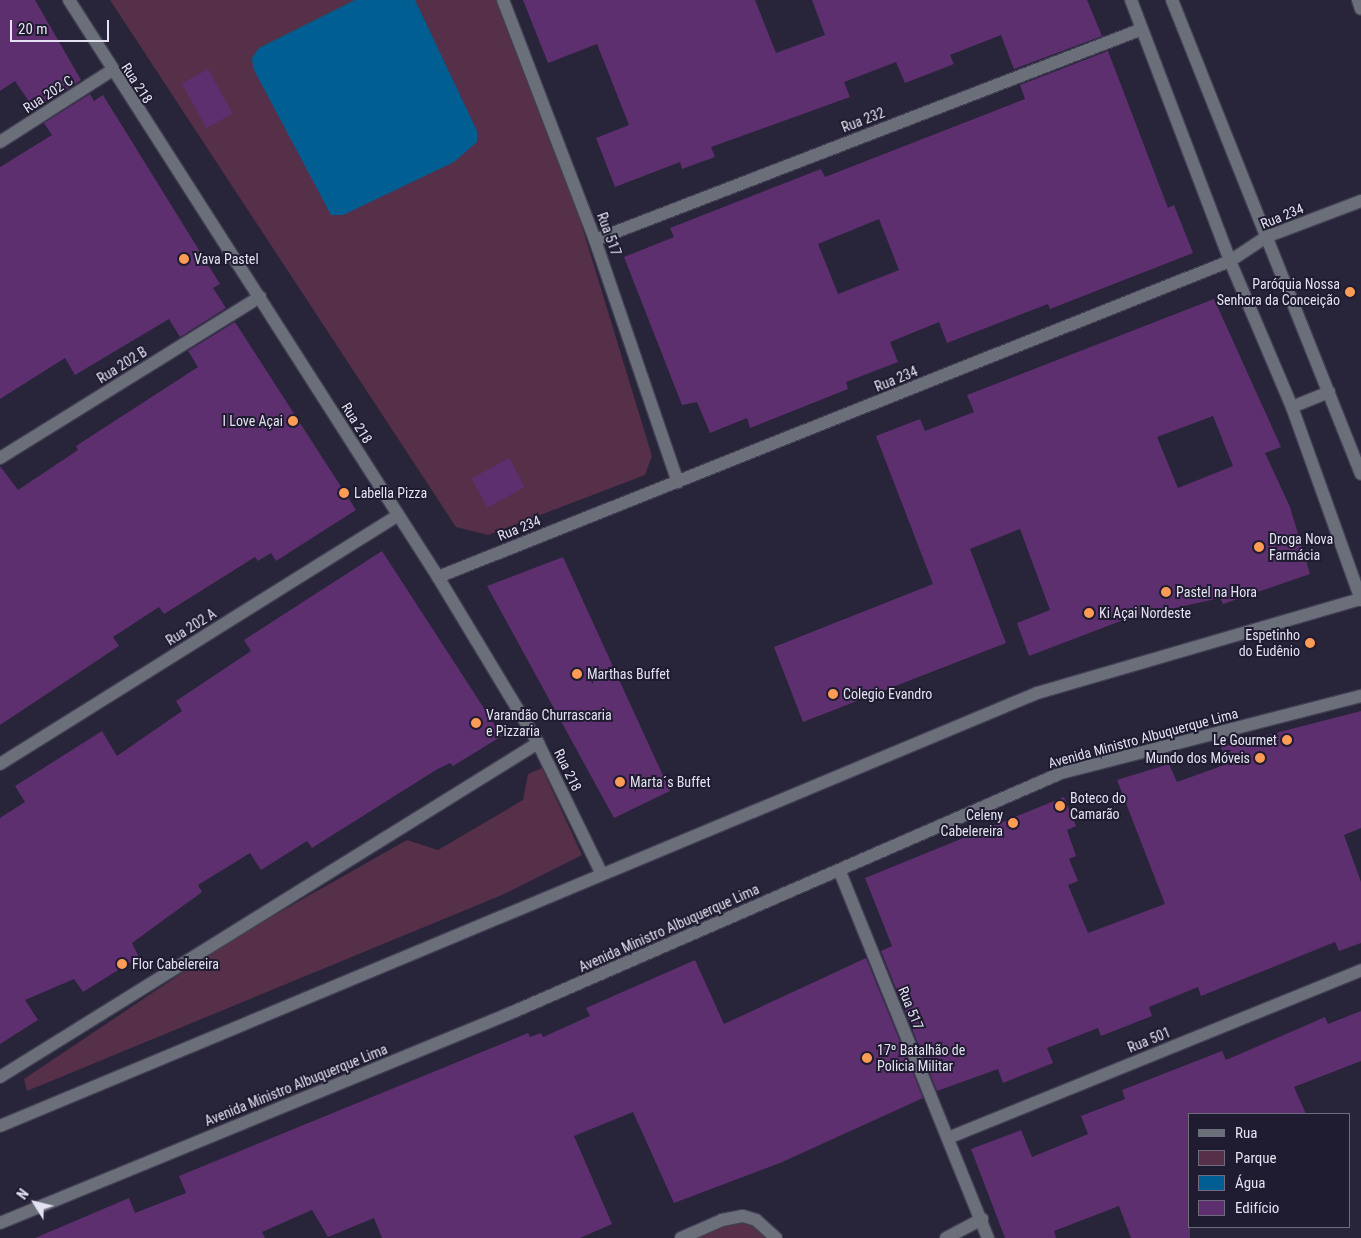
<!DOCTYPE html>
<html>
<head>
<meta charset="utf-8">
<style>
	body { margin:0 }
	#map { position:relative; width:1361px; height:1238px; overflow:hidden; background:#28243a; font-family:"Roboto Condensed",sans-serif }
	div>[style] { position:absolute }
	.green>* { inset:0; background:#562f49 }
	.water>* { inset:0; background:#005e92 }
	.building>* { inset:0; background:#5d2f6e; transform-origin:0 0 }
	.roads { filter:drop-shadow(1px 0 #423f54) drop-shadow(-1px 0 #423f54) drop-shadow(0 1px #423f54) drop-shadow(0 -1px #423f54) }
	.minor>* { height:12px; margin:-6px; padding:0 6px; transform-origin:6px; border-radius:6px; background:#6a6f7a }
	.dots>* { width:14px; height:14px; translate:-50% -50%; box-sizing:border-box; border:2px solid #1f1b30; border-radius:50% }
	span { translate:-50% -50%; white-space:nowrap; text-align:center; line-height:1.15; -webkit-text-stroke:4px #1f1b30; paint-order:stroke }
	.street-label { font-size:14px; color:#e4e2f1 }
	.poi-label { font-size:14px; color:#e4e2f1 }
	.left { translate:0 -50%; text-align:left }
	.right { translate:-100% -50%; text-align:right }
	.legend { position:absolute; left:1188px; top:1113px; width:162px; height:115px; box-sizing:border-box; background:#1f1b30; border:1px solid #6e6b7d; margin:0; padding:6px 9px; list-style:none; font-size:15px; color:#e4e2f1 }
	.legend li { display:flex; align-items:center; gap:10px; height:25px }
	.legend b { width:25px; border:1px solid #6e6b7d }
	.north { position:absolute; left:10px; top:1178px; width:50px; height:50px; -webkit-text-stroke:4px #1f1b30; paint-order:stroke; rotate:306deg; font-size:14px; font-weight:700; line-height:20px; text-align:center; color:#e4e2f1 }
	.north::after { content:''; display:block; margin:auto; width:18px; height:22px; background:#e4e2f1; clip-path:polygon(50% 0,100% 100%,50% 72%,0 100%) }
	.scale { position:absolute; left:10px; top:20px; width:99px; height:22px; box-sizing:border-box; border:2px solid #e4e2f1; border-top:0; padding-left:6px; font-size:15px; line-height:18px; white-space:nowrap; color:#e4e2f1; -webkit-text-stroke:4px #1f1b30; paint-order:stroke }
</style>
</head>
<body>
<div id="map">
	<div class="green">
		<div style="clip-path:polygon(110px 0,496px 0,570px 187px,652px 456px,645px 475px,488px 535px,456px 527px)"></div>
		<div style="clip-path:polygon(542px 768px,582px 855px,502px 895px,27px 1091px,24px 1079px,234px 938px,407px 840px,438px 850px,523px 800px,528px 774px)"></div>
		<div style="clip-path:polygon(746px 1218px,771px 1238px,681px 1238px)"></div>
	</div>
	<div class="water">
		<div style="clip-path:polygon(355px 0,415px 0,477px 131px,477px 142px,454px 162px,343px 215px,331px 215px,253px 68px,252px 58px,259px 48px)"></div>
	</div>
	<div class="building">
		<div style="clip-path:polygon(0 0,35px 0,81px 80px,35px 110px,15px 81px,0 91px)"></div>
		<div style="clip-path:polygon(523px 0,755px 0,776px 53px,825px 35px,812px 0,1087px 0,1102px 36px,1014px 69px,1001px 35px,950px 55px,954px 64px,905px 83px,896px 62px,844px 82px,850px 97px,711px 147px,715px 157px,682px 169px,680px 162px,615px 187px,596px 138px,629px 125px,597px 44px,548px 63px)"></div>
		<div style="clip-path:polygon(evenodd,1108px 51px,1168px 208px,1174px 205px,1193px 253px,1050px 309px,1048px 304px,947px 343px,939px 322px,890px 342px,898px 362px,846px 382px,848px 389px,750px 428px,747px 418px,710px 433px,697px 402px,682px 405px,624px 257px,674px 237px,670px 228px,739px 201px,821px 169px,825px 177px,1025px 99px,1020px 85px,1108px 51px,879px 219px,899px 270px,838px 294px,818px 244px,879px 219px)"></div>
		<div style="left:208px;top:69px;width:51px;height:30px;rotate:61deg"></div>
		<div style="clip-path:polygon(90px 94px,94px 101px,103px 95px,220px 284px,213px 288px,226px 308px,180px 337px,169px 319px,75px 375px,65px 358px,0 399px,0 167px,52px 135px,44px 123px)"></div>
		<div style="clip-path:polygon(evenodd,1214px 299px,1281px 447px,1265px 453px,1290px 507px,1310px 574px,1223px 604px,1220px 598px,1126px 619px,1029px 656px,1017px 623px,1050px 610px,1020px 529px,970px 549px,1006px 643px,803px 722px,774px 647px,933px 584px,876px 436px,920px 419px,925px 431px,974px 412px,967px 395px,1214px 299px,1213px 416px,1233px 466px,1178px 488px,1157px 437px,1213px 416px)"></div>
		<div style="clip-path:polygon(235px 322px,356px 510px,276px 561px,271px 553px,258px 561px,255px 557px,164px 614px,159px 607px,113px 637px,119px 646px,0 725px,0 466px,18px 490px,78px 450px,76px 446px,198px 367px,188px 351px)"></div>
		<div style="left:509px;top:458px;width:33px;height:43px;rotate:61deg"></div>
		<div style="clip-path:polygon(382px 551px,502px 736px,453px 766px,450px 763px,436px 770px,312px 848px,307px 841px,261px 870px,250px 853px,198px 885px,202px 892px,132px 943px,139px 957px,83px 992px,74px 979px,25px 1000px,38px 1020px,0 1044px,0 818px,25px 802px,15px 786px,102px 731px,117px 756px,182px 711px,176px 701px,251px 651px,244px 640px)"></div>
		<div style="clip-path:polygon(563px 557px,670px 791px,614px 818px,487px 586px)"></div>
		<div style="clip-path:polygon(1361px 711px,1361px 828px,1344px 835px,1361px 882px,1361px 943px,1339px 951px,1335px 942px,1201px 996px,1198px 987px,1149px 1007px,1152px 1016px,1101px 1036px,1098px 1028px,1047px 1048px,1053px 1063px,1003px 1083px,998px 1069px,937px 1091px,881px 951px,892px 946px,865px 878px,1064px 797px,1076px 826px,1067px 830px,1076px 856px,1069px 859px,1078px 881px,1068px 885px,1088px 933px,1165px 904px,1117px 780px,1169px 764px,1177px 782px,1227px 764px,1221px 747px)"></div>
		<div style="clip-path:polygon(866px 958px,923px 1098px,780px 1163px,674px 1203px,633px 1112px,574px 1136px,612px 1224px,580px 1238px,382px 1238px,374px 1218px,328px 1237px,312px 1210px,262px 1232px,265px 1238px,35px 1238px,129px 1198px,135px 1213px,186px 1193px,179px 1176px,528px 1033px,530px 1037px,541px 1033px,543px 1037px,590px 1016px,586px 1008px,695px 960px,724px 1024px)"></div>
		<div style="clip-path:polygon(1361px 1011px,1361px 1061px,1294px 1087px,1306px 1114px,1190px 1114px,1190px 1238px,1131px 1238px,1119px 1206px,1054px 1231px,1056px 1238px,1005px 1238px,971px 1149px,1021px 1130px,1032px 1157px,1088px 1134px,1081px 1116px,1125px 1099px,1122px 1090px,1222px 1051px,1226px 1060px,1325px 1017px,1328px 1024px)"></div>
	</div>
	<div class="roads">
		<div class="minor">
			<div style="left:69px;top:0;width:685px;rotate:57.4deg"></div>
			<div style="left:438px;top:577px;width:194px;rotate:58.9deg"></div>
			<div style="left:538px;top:743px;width:144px;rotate:64deg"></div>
			<div style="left:503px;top:0;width:257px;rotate:69deg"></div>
			<div style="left:595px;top:240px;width:256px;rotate:71.1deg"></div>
			<div style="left:1131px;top:0;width:279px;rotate:69.2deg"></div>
			<div style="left:1230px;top:261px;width:159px;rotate:67deg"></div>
			<div style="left:1292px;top:407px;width:205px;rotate:70.3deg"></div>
			<div style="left:1172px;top:0;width:510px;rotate:68.26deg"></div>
			<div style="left:1358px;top:0;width:9px;rotate:72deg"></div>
			<div style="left:0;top:142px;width:132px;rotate:-32.6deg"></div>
			<div style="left:595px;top:240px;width:586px;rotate:-21.09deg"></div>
			<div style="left:1292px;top:407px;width:40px;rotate:-22deg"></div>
			<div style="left:0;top:458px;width:306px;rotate:-31.8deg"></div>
			<div style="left:438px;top:577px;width:853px;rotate:-21.75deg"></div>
			<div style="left:1230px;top:261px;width:43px;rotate:-33.7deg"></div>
			<div style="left:1266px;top:237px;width:102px;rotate:-20.8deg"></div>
			<div style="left:0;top:764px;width:469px;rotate:-32deg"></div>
			<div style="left:840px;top:872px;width:395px;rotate:68deg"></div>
			<div style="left:0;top:1077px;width:633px;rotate:-31.83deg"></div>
			<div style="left:0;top:1126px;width:1124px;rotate:-22.66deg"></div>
			<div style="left:1037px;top:693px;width:337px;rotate:-16.2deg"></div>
			<div style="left:948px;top:1138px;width:446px;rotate:-22.1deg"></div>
			<div style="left:0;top:1223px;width:555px;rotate:-22.36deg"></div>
			<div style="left:513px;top:1012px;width:598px;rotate:-23.56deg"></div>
			<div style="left:1061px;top:773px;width:310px;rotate:-14.4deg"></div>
			<div style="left:681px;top:1238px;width:45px;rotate:-23.7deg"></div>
			<div style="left:722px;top:1220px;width:21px;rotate:-11deg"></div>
			<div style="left:743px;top:1216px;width:14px;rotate:17deg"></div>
			<div style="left:756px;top:1220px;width:27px;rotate:42deg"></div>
			<div style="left:946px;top:1238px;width:41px;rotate:-27.8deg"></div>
		</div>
	</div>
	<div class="dots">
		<div style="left:184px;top:259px;background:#fd9c56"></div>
		<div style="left:1350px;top:292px;background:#fd9c56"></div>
		<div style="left:293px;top:421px;background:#fd9c56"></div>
		<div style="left:344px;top:493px;background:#fd9c56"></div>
		<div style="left:1259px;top:547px;background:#fd9c56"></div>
		<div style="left:1166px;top:592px;background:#fd9c56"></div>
		<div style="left:1089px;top:613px;background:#fd9c56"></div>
		<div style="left:1310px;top:643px;background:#fd9c56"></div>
		<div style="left:577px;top:674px;background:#fd9c56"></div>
		<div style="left:833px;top:694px;background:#fd9c56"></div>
		<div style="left:476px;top:723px;background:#fd9c56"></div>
		<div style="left:1287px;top:740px;background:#fd9c56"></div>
		<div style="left:1260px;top:758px;background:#fd9c56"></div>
		<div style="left:620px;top:782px;background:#fd9c56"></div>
		<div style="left:1060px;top:806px;background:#fd9c56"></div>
		<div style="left:1013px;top:823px;background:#fd9c56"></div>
		<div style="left:122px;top:964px;background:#fd9c56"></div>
		<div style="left:867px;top:1058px;background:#fd9c56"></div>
	</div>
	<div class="street-label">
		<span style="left:137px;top:83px;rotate:57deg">Rua 218</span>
		<span style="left:48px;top:94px;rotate:-33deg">Rua 202 C</span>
		<span style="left:863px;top:120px;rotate:-21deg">Rua 232</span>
		<span style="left:1282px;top:216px;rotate:-22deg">Rua 234</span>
		<span style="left:609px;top:234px;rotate:70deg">Rua 517</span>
		<span style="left:122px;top:365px;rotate:-32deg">Rua 202 B</span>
		<span style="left:896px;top:379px;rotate:-22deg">Rua 234</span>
		<span style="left:357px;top:423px;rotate:58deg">Rua 218</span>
		<span style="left:519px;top:528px;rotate:-22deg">Rua 234</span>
		<span style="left:191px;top:627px;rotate:-32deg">Rua 202 A</span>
		<span style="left:1143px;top:738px;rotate:-15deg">Avenida Ministro Albuquerque Lima</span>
		<span style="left:568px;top:770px;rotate:64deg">Rua 218</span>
		<span style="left:669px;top:928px;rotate:-24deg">Avenida Ministro Albuquerque Lima</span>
		<span style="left:911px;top:1008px;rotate:68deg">Rua 517</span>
		<span style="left:1149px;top:1040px;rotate:-22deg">Rua 501</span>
		<span style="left:296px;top:1085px;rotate:-22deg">Avenida Ministro Albuquerque Lima</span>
	</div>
	<div class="poi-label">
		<span class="left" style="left:194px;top:259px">Vava Pastel</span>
		<span class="right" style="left:1340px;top:292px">Paróquia Nossa<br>Senhora da Conceição</span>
		<span class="right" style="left:283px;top:421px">I Love Açai</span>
		<span class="left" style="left:354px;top:493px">Labella Pizza</span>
		<span class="left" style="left:1269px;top:547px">Droga Nova<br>Farmácia</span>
		<span class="left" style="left:1176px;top:592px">Pastel na Hora</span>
		<span class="left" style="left:1099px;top:613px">Ki Açai Nordeste</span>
		<span class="right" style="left:1300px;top:643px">Espetinho<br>do Eudênio</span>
		<span class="left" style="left:587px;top:674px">Marthas Buffet</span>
		<span class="left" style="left:843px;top:694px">Colegio Evandro</span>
		<span class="left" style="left:486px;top:723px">Varandão Churrascaria<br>e Pizzaria</span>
		<span class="right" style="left:1277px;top:740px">Le Gourmet</span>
		<span class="right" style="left:1250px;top:758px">Mundo dos Móveis</span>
		<span class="left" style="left:630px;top:782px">Marta´s Buffet</span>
		<span class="left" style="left:1070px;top:806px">Boteco do<br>Camarão</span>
		<span class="right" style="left:1003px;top:823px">Celeny<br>Cabelereira</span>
		<span class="left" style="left:132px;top:964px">Flor Cabelereira</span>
		<span class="left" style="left:877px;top:1058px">17º Batalhão de<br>Policia Militar</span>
	</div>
	<ul class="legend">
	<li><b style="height:6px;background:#6a6f7a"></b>Rua</li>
	<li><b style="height:14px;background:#562f49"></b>Parque</li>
	<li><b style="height:14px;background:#005e92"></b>Água</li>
	<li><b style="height:14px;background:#5d2f6e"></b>Edifício</li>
	</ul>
	<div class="north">N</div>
	<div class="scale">20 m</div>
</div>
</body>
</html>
